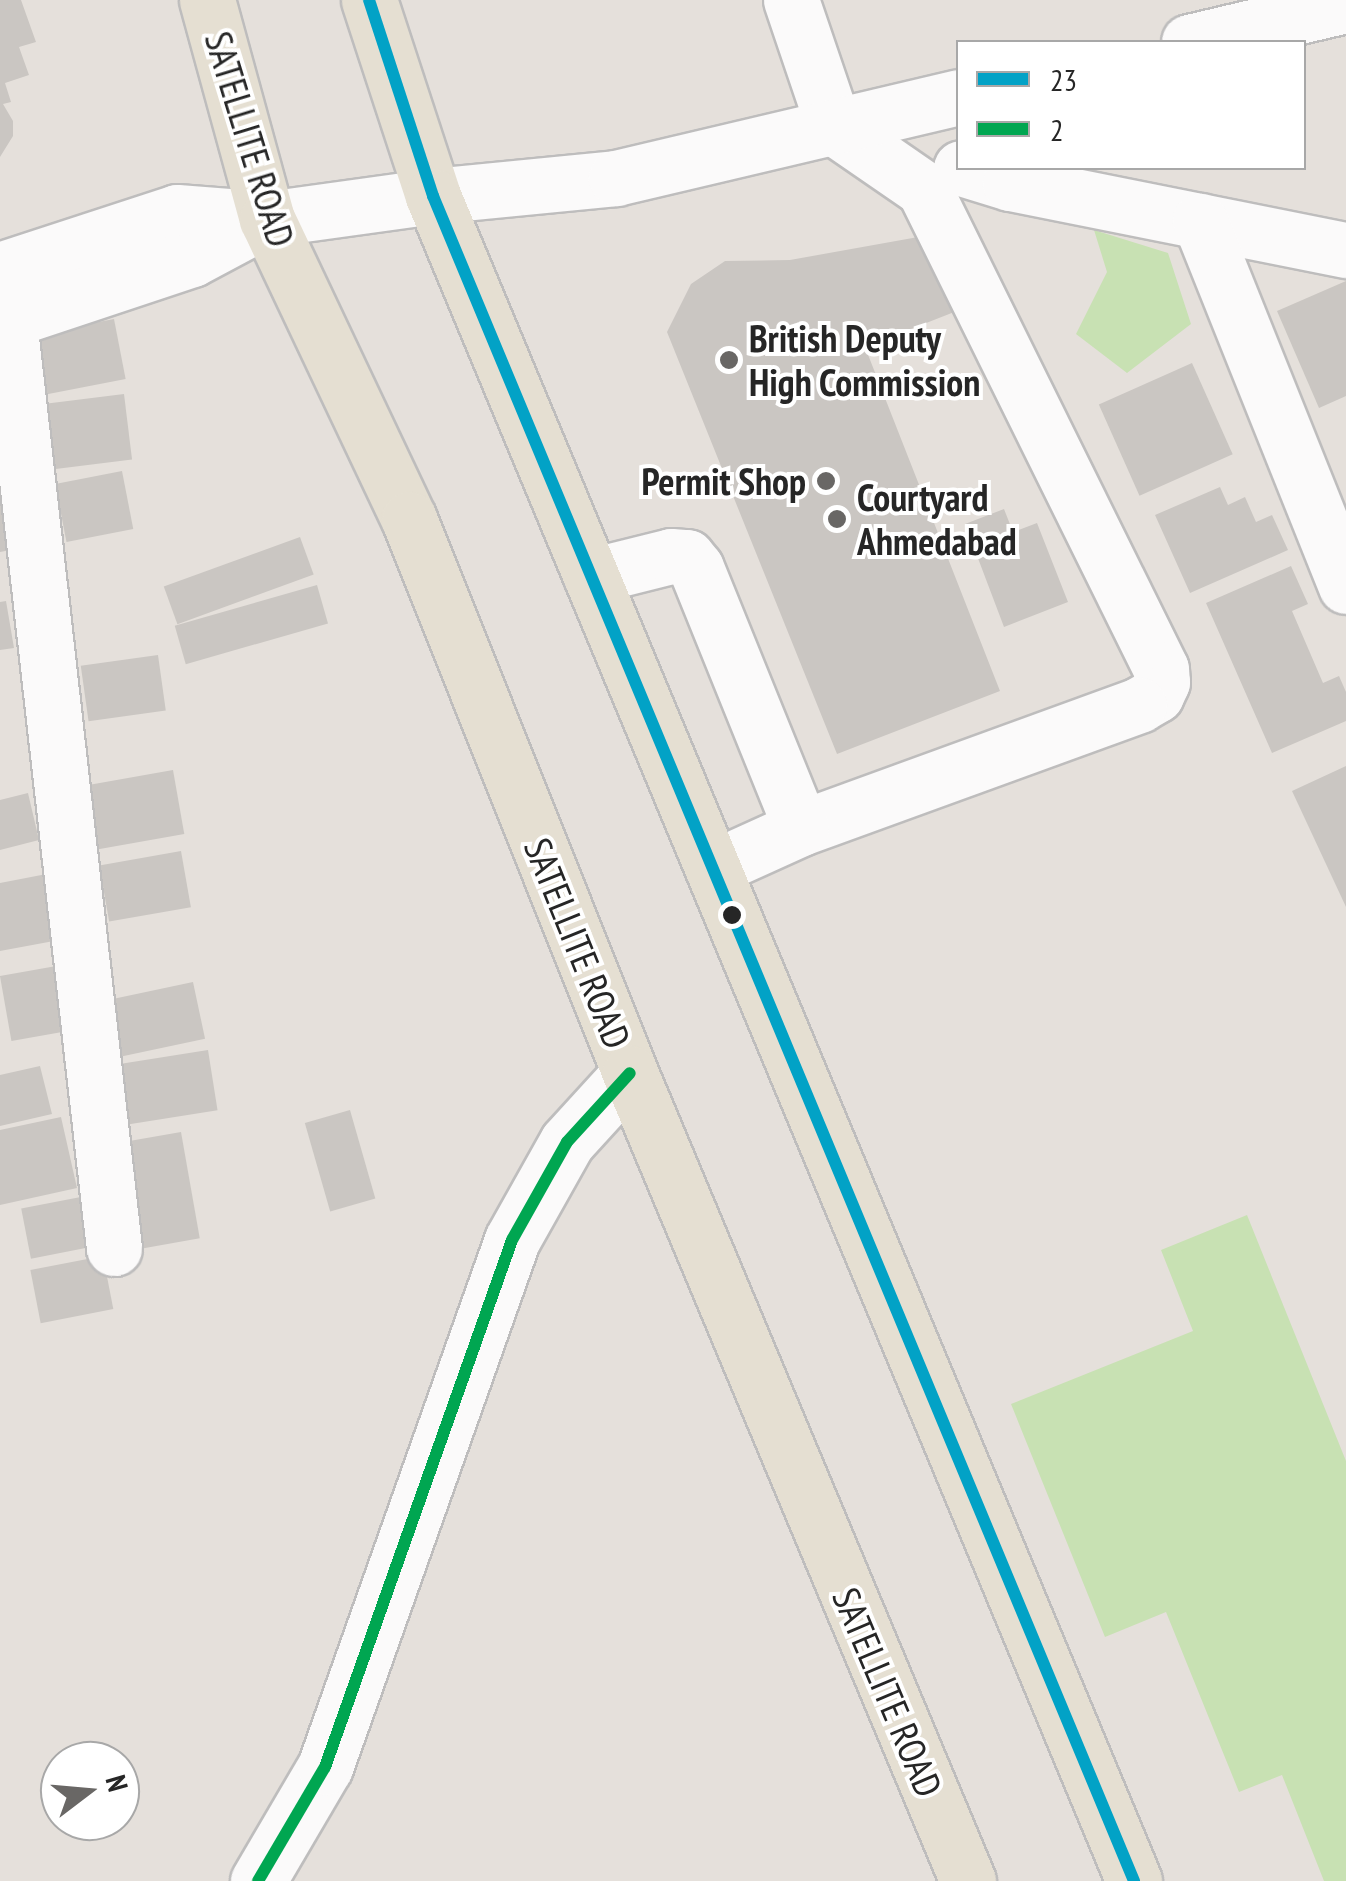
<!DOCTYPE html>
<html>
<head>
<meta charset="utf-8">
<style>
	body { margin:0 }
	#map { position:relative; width:1346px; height:1881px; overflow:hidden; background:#e5e0db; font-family:"PT Sans Narrow",sans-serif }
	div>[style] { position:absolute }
	.green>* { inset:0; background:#c8e1b3 }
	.building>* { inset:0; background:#cac6c2; transform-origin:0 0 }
	.roads { filter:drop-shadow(2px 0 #bebdbd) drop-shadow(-2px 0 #bebdbd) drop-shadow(0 2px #bebdbd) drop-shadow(0 -2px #bebdbd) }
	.minor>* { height:55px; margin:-27.5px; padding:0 27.5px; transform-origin:27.5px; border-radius:27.5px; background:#fbfafa }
	.major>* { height:55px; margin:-27.5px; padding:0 27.5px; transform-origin:27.5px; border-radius:27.5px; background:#e5dfd2 }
	.bus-1>* { height:12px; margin:-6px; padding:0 6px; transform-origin:6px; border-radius:6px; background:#02a2c6 }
	.bus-2>* { height:12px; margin:-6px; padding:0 6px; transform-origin:6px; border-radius:6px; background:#00a651 }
	.dots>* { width:28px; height:28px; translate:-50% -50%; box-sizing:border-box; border:5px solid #fff; border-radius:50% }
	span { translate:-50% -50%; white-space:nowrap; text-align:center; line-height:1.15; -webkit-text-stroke:8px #fff; paint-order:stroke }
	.street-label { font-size:38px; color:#262626 }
	.poi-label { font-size:38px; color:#262626; font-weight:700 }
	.left { translate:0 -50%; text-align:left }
	.right { translate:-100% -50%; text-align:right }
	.legend { position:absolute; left:956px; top:40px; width:350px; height:130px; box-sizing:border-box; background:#fff; border:2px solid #a8a8a8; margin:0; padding:12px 18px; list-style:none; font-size:30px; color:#262626 }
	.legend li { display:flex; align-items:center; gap:20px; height:50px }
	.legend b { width:50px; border:2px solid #a8a8a8 }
	.north { position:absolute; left:40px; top:1741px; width:100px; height:100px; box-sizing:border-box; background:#fff; border:2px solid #a8a8a8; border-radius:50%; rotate:74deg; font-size:28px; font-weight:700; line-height:40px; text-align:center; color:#262626 }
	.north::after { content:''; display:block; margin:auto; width:35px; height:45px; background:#696765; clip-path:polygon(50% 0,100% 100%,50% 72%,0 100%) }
</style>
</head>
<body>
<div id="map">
	<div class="green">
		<div style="clip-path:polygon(1094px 230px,1168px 253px,1191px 324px,1127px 373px,1076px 334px,1107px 272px)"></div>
		<div style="clip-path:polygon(1247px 1215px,1346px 1461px,1346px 1881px,1324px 1881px,1282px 1775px,1239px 1792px,1166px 1612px,1105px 1637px,1011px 1404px,1193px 1331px,1161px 1250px)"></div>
	</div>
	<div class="building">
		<div style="clip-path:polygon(0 0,21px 0,36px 42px,19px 47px,29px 75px,5px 83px,11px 102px,3px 104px,13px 121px,13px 136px,0 157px)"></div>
		<div style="clip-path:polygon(935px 234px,967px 307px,865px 347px,1000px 691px,837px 754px,667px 332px,691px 284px,725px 261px,790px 260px)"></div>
		<div style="clip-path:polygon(1346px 281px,1346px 396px,1319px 408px,1277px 311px)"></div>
		<div style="left:114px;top:319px;width:61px;height:84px;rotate:79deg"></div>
		<div style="left:1192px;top:363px;width:100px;height:102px;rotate:66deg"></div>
		<div style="left:124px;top:394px;width:66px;height:77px;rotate:83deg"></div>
		<div style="left:122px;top:471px;width:59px;height:68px;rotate:79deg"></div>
		<div style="clip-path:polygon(1220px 487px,1228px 505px,1245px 497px,1256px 522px,1272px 515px,1288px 550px,1190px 593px,1155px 515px)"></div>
		<div style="clip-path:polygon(16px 496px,26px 547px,0 552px,0 499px)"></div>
		<div style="clip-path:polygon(1004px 509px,1013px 532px,1037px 523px,1068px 602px,1004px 627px,965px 524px)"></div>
		<div style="left:300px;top:537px;width:40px;height:145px;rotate:70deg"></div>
		<div style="clip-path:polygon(1291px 566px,1308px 604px,1292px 611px,1323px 683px,1339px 676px,1346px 692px,1346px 721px,1272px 753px,1206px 603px)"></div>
		<div style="left:317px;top:585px;width:40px;height:148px;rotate:74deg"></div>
		<div style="clip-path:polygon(6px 601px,14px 648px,0 650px,0 602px)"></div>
		<div style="left:158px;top:655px;width:56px;height:78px;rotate:82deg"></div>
		<div style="clip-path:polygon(1346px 766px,1346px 907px,1292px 791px)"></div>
		<div style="left:173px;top:770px;width:65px;height:93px;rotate:80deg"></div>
		<div style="clip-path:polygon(28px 793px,39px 840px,0 850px,0 800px)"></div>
		<div style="left:181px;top:851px;width:57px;height:83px;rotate:80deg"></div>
		<div style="clip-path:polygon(57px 872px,70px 938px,0 951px,0 883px)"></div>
		<div style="left:62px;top:965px;width:66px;height:63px;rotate:80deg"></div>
		<div style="left:193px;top:982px;width:58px;height:88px;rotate:78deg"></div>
		<div style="left:208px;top:1050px;width:61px;height:99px;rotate:81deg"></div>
		<div style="clip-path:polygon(40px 1066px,52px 1114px,0 1126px,0 1075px)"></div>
		<div style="left:350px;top:1110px;width:92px;height:47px;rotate:74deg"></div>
		<div style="clip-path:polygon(61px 1117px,77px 1188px,0 1205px,0 1130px)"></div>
		<div style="left:181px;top:1132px;width:108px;height:64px;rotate:80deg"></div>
		<div style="left:86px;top:1196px;width:51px;height:66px;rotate:79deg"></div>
		<div style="left:103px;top:1256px;width:54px;height:74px;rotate:79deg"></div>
	</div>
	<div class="roads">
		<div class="minor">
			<div style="left:791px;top:0;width:134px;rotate:71.3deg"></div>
			<div style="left:834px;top:127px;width:109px;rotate:34.6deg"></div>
			<div style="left:924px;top:189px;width:535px;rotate:63.72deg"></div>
			<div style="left:1161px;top:669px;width:13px;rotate:86deg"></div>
			<div style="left:1162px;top:682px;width:14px;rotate:115deg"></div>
			<div style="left:1156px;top:695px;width:20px;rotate:150deg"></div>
			<div style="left:1139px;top:705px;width:360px;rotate:160deg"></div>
			<div style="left:1189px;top:42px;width:161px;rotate:-13.3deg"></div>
			<div style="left:961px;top:168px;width:51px;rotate:17deg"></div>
			<div style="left:1010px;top:183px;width:343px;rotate:11.3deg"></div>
			<div style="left:1200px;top:221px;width:393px;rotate:68.2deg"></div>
			<div style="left:0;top:270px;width:186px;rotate:-18.1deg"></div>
			<div style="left:177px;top:212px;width:90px;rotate:4.4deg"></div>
			<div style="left:267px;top:219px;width:168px;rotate:-7.9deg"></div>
			<div style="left:433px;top:196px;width:184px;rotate:-5.6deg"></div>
			<div style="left:616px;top:178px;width:351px;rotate:-13.3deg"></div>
			<div style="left:9px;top:321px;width:933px;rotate:83.54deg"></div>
			<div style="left:0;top:323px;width:202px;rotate:-18.4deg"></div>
			<div style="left:192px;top:259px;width:85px;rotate:-28.1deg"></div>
			<div style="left:591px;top:576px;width:82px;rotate:-14deg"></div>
			<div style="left:671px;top:556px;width:16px;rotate:4deg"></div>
			<div style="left:687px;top:557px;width:14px;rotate:51deg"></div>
			<div style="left:696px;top:568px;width:280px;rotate:68deg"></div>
			<div style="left:801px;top:828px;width:97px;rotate:155.6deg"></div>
			<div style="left:258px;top:1881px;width:132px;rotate:-59.6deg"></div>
			<div style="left:325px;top:1767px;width:559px;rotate:-70.46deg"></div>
			<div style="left:512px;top:1240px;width:112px;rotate:-60.7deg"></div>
			<div style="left:567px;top:1142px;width:93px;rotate:-47.6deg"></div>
		</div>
		<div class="major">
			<div style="left:207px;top:0;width:227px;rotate:74.7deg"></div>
			<div style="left:267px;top:219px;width:332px;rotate:64.7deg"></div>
			<div style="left:409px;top:519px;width:596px;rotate:68.25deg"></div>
			<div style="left:630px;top:1073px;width:876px;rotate:67.3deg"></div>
			<div style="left:369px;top:0;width:206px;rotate:71.9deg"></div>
			<div style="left:433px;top:196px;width:1825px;rotate:67.41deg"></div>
		</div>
	</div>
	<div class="bus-1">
		<div style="left:369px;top:0;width:206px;rotate:71.9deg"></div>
		<div style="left:433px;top:196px;width:1825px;rotate:67.41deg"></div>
	</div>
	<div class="bus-2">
		<div style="left:258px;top:1881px;width:132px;rotate:-59.6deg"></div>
		<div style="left:325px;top:1767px;width:559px;rotate:-70.46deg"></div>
		<div style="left:512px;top:1240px;width:112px;rotate:-60.7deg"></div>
		<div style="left:567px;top:1142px;width:93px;rotate:-47.6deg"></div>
	</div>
	<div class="dots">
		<div style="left:729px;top:360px;background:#696765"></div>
		<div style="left:826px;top:481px;background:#696765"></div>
		<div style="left:837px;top:519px;background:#696765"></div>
		<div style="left:732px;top:915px;background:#262626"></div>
	</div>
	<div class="street-label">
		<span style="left:250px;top:139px;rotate:73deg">SATELLITE ROAD</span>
		<span style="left:578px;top:943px;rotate:68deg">SATELLITE ROAD</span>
		<span style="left:888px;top:1692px;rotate:67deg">SATELLITE ROAD</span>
	</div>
	<div class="poi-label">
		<span class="left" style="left:749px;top:360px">British Deputy<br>High Commission</span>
		<span class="right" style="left:806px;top:481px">Permit Shop</span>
		<span class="left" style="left:857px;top:519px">Courtyard<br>Ahmedabad</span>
	</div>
	<ul class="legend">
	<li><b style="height:12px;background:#02a2c6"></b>23</li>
	<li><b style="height:12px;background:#00a651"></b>2</li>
	</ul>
	<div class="north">N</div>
</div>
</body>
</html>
